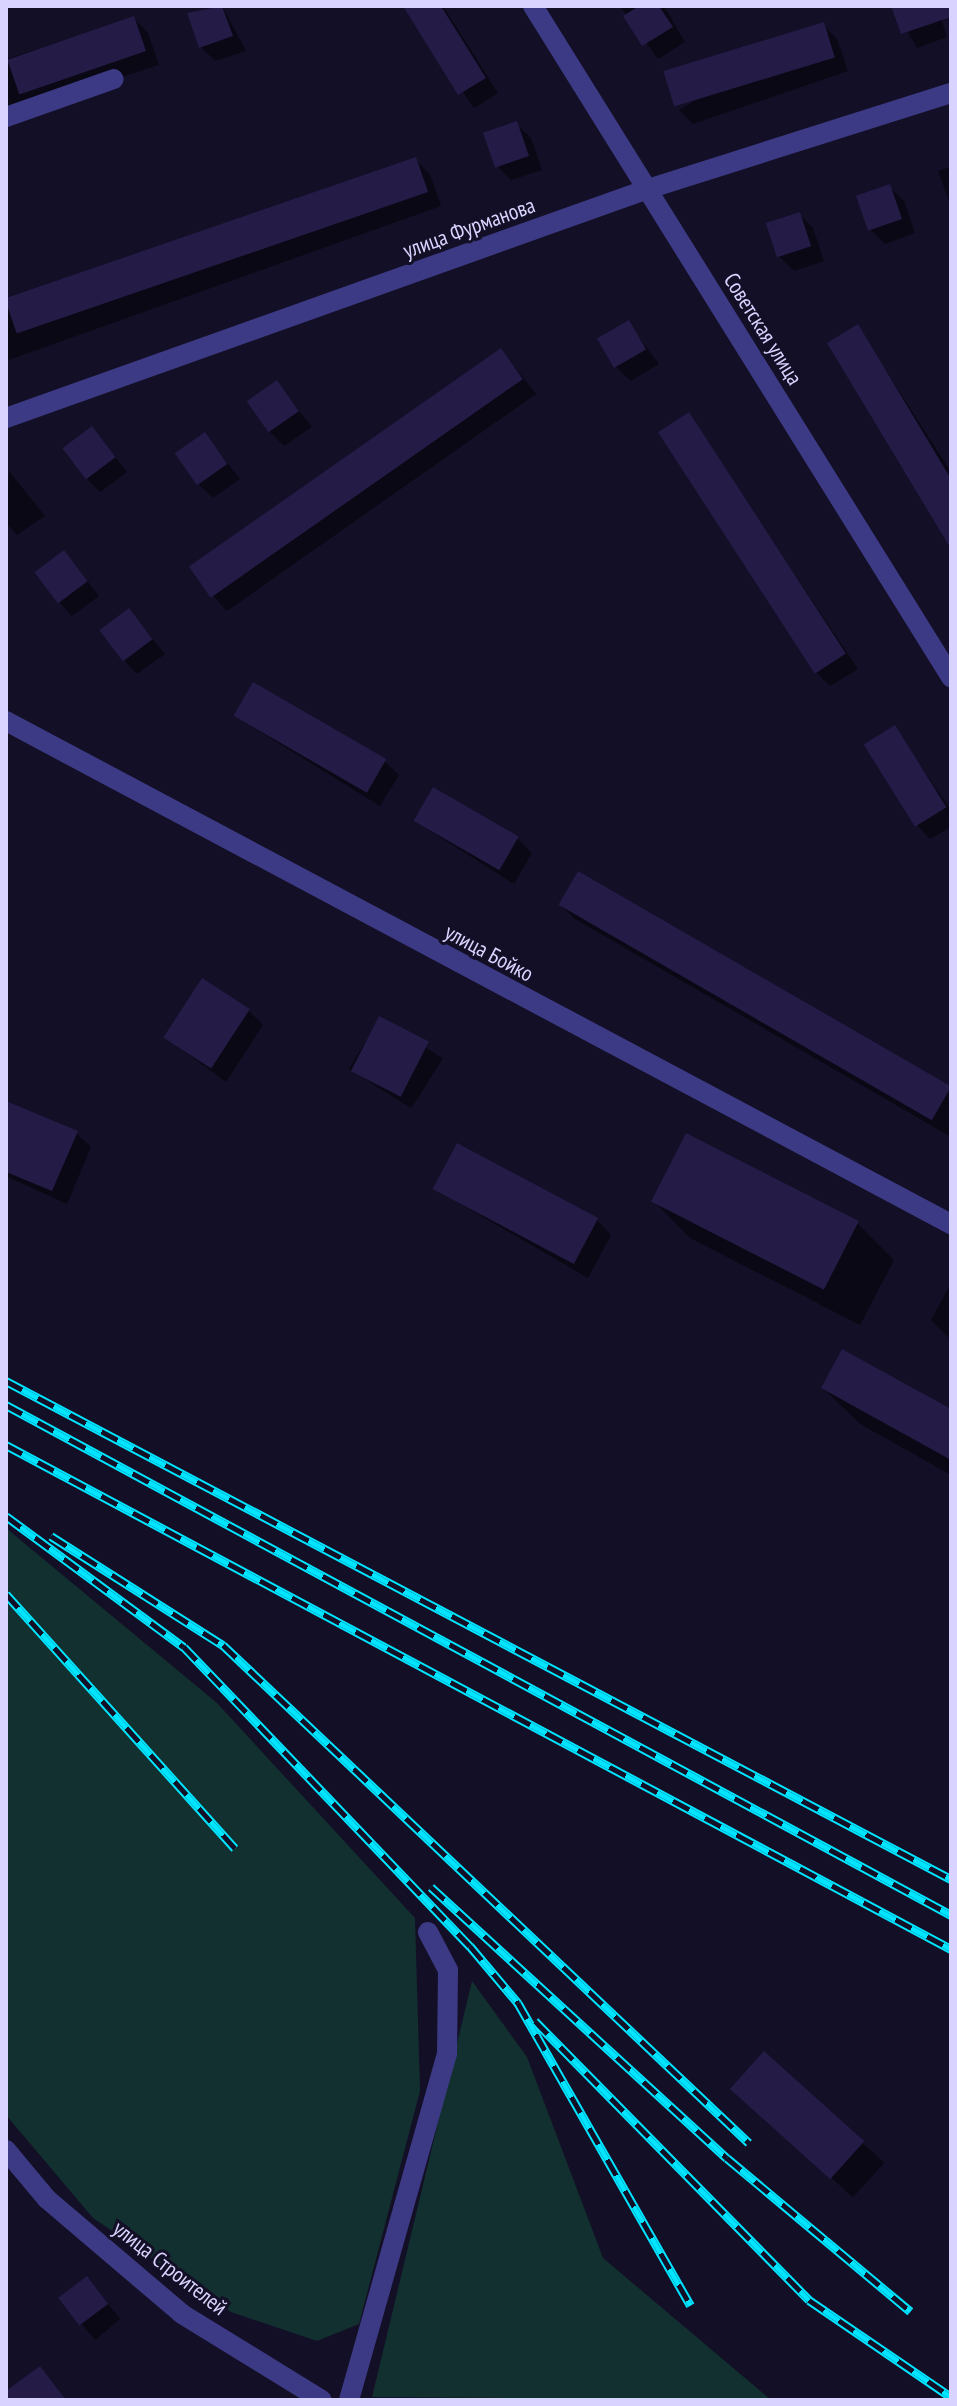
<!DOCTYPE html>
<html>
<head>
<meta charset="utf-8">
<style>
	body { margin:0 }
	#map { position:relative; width:957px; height:2406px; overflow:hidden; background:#130f26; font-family:"PT Sans Narrow",sans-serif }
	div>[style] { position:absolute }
	.green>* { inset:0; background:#12302f }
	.shadow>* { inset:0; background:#0007; transform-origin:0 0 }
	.building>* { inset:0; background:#241b47; transform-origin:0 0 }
	.minor>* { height:20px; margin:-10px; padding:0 10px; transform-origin:10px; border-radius:10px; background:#3d3a85 }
	.rail>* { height:9px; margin-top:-4.5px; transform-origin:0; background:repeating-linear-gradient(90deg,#130f26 0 18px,#00e5ff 0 36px); box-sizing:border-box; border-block:2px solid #00e5ff }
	span { translate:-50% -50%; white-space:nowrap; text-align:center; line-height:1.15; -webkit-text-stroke:6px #130f26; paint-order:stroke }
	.street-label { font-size:22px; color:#d9d4ff }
	.frame { position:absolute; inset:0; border:8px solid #d9d4ff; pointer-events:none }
</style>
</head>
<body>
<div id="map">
	<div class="green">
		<div style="clip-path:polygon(6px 1528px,217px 1703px,415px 1918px,420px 2091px,359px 2324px,317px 2341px,231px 2312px,93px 2218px,6px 2115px)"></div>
		<div style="clip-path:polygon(472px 1981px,527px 2057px,603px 2258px,771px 2400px,372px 2397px)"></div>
	</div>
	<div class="shadow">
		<div style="clip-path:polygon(222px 6px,246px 51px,215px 61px,201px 47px,190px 14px)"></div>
		<div style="clip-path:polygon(404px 6px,443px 6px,498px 93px,474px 108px)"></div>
		<div style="clip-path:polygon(620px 6px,664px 6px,685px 42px,658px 59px)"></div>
		<div style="clip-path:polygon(893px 6px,937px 6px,947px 37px,917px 48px)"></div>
		<div style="clip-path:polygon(134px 18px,148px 33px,159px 65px,6px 114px,6px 59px)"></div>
		<div style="clip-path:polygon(823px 25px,837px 39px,848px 71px,693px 124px,679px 110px)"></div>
		<div style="clip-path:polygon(516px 124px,531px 138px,542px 170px,511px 180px,497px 166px)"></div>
		<div style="clip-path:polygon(415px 160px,430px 174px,441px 206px,6px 361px,6px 306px)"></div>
		<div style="clip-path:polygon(951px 167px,951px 206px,938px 171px)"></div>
		<div style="clip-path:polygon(889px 187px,904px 201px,915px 233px,885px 244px,870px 229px)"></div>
		<div style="clip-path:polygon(799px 214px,813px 228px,824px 261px,794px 271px,780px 257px)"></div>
		<div style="clip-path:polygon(628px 323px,659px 364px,631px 381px,616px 367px)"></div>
		<div style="clip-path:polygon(858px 327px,951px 472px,951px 545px)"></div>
		<div style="clip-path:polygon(501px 350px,536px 394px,227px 611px,213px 596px)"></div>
		<div style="clip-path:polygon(276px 382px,312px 427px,284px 446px,270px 432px)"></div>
		<div style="clip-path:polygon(688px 415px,858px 669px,830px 686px,816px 672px)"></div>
		<div style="clip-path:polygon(92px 428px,127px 472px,100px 492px,86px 478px)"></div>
		<div style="clip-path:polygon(205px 435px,240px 479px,213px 498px,198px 484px)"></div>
		<div style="clip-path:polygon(9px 471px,45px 516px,17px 535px,6px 523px)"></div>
		<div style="clip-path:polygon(64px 552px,99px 596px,72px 616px,58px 601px)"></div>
		<div style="clip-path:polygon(129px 610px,165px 654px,137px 674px,123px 659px)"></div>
		<div style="clip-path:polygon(235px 716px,384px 761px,399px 775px,380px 806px)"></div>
		<div style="clip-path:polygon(894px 728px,951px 810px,951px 827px,930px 839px,916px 824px)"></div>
		<div style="clip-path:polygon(415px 821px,518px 839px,532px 853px,514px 884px)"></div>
		<div style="clip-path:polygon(561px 905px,951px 1089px,951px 1137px,575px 919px)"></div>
		<div style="clip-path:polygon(249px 1011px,263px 1025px,226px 1082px,165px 1037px)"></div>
		<div style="left:380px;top:1019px;width:74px;height:59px;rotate:32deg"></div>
		<div style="clip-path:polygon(6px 1103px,76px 1133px,91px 1147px,67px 1204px,6px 1176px)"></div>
		<div style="clip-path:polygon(435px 1189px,597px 1220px,611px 1235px,588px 1278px)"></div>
		<div style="clip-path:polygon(654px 1201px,857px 1223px,894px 1260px,860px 1325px,690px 1238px)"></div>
		<div style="clip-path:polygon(951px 1283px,951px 1340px,931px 1320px)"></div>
		<div style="clip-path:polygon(823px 1388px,951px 1412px,951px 1475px,860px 1424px)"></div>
		<div style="left:764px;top:2054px;width:162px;height:47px;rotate:42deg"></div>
		<div style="left:87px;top:2279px;width:52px;height:33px;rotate:50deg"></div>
	</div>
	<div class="building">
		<div style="clip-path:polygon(222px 6px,233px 36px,199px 48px,187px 13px)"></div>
		<div style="clip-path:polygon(403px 6px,441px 6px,486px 78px,458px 95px)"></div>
		<div style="clip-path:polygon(639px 6px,659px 6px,673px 27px,642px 46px,623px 16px)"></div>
		<div style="clip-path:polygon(891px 6px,951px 6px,951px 17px,901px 34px)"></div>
		<div style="left:134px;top:16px;width:37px;height:134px;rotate:71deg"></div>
		<div style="left:824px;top:22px;width:37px;height:168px;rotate:73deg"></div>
		<div style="left:517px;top:121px;width:37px;height:36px;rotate:71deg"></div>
		<div style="left:416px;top:157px;width:37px;height:435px;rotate:71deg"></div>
		<div style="left:890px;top:184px;width:37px;height:36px;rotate:71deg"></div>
		<div style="left:800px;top:212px;width:36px;height:36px;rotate:72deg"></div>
		<div style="left:629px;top:320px;width:34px;height:37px;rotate:60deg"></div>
		<div style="clip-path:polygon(858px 324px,951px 479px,951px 549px,827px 343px)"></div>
		<div style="left:501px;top:348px;width:38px;height:381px;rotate:55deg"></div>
		<div style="left:277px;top:380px;width:38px;height:37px;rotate:55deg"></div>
		<div style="left:689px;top:412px;width:288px;height:37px;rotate:57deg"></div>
		<div style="left:92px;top:426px;width:39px;height:37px;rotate:53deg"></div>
		<div style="left:205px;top:432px;width:39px;height:37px;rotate:55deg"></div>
		<div style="left:64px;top:550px;width:39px;height:37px;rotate:53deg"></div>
		<div style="left:129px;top:608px;width:39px;height:37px;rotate:53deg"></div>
		<div style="left:253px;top:682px;width:154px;height:39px;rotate:30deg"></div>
		<div style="left:895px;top:725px;width:97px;height:37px;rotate:58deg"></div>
		<div style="left:433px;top:787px;width:99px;height:39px;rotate:30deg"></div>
		<div style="left:578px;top:871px;width:431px;height:39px;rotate:30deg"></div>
		<div style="left:202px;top:978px;width:57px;height:71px;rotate:33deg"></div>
		<div style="left:379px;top:1016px;width:56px;height:62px;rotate:27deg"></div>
		<div style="clip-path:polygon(6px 1101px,78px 1131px,52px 1191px,6px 1172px)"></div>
		<div style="left:686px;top:1133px;width:194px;height:77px;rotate:27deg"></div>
		<div style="left:457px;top:1143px;width:160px;height:52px;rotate:28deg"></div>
		<div style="clip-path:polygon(842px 1349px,951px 1409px,951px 1460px,821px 1388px)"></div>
		<div style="left:764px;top:2051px;width:135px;height:51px;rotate:42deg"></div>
		<div style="left:87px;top:2276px;width:35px;height:36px;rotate:53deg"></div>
		<div style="clip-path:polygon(40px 2366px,66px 2400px,6px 2400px,6px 2391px)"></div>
	</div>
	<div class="minor">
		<div style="left:533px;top:6px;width:791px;rotate:58.08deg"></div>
		<div style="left:6px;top:117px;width:114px;rotate:-19.4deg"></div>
		<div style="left:6px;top:418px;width:682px;rotate:-19.63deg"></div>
		<div style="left:648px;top:189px;width:318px;rotate:-17.6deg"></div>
		<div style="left:6px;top:721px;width:1071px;rotate:28.03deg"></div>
		<div style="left:6px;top:2150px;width:64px;rotate:50.1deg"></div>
		<div style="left:47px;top:2199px;width:177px;rotate:40.4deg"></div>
		<div style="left:182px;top:2314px;width:164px;rotate:31.6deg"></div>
		<div style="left:349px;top:2400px;width:360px;rotate:-74.2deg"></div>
		<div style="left:447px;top:2054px;width:84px;rotate:-89.3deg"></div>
		<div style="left:448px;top:1970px;width:43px;rotate:-117.8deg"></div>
	</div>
	<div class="rail">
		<div style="left:6px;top:1381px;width:1068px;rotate:27.79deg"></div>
		<div style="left:6px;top:1405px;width:1074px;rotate:28.35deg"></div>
		<div style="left:6px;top:1445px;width:1071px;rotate:28.07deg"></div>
		<div style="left:6px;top:1516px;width:221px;rotate:36.4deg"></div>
		<div style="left:184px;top:1647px;width:414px;rotate:46.3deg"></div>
		<div style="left:470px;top:1946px;width:75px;rotate:49.9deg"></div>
		<div style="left:518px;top:2003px;width:348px;rotate:60.3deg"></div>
		<div style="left:51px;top:1536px;width:204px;rotate:32.4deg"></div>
		<div style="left:223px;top:1645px;width:724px;rotate:43.43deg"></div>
		<div style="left:6px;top:1594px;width:342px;rotate:48deg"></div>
		<div style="left:431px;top:1887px;width:401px;rotate:42.5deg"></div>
		<div style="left:727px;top:2158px;width:239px;rotate:39.9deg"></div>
		<div style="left:535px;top:2021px;width:391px;rotate:45.5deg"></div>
		<div style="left:809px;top:2300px;width:172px;rotate:34.3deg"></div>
	</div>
	<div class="street-label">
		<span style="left:469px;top:228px;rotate:-20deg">улица Фурманова</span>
		<span style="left:763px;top:329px;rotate:58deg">Советская улица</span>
		<span style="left:489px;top:953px;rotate:28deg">улица Бойко</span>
		<span style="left:170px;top:2268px;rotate:38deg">улица Строителей</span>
	</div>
	<div class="frame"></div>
</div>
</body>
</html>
